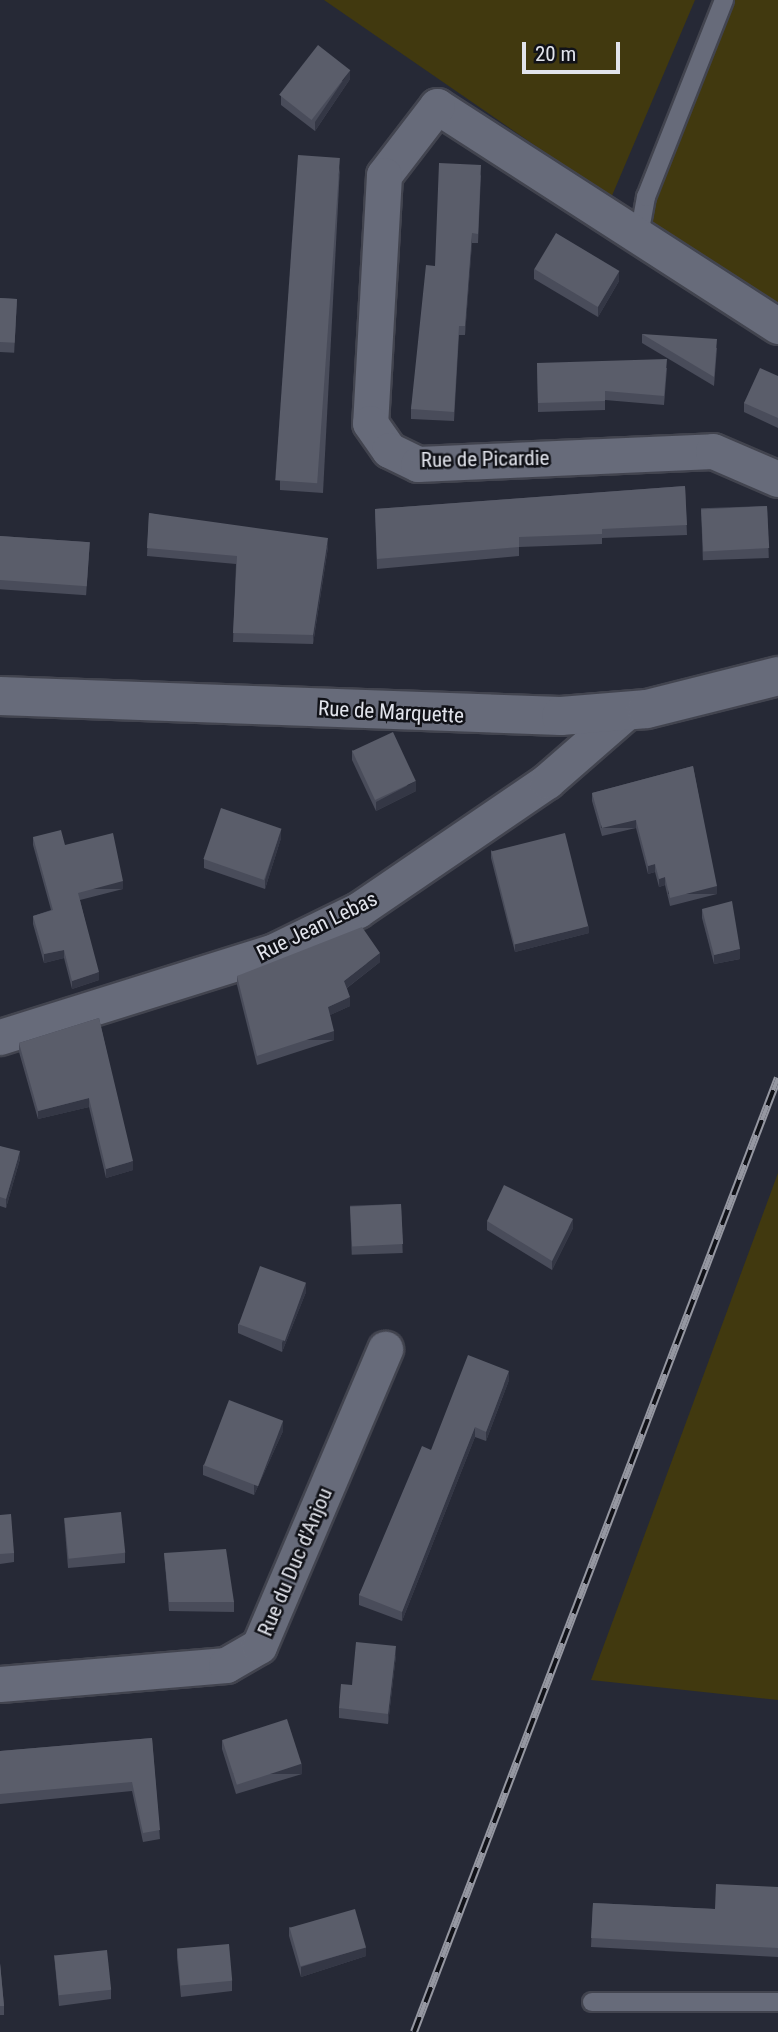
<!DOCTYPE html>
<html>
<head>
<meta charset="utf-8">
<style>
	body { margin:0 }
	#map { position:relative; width:778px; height:2032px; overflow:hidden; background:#262936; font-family:"Roboto Condensed",sans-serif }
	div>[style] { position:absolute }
	.green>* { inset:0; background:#41390f }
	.roads { filter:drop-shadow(2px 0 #42444f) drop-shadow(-2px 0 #42444f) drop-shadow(0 2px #42444f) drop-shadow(0 -2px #42444f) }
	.service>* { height:18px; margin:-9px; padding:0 9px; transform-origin:9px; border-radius:9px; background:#676b7a }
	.minor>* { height:35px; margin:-17.5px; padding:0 17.5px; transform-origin:17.5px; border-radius:17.5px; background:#676b7a }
	.tertiary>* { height:38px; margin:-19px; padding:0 19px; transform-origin:19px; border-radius:19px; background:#676b7a }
	.rail>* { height:8px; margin-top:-4px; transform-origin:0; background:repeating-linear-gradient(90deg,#111218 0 16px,#9597a1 0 32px); box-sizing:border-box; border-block:2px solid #9597a1 }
	.wall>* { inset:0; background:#494c5a; transform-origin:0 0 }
	.shaded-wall>* { inset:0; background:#343745; transform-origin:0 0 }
	.building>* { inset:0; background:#5a5d6a; transform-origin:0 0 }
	span { translate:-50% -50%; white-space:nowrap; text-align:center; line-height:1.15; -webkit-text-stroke:5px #111218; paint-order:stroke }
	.street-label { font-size:21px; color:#e2e4ec }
	.scale { position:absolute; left:522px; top:42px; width:98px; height:32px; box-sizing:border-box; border:4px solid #e2e4ec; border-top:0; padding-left:9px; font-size:21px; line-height:24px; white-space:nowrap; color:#e2e4ec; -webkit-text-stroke:5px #111218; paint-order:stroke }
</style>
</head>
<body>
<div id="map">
	<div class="green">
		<div style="clip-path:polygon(324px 0,695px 0,611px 198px)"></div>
		<div style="clip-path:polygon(724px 0,778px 0,778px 326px,638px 241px)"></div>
		<div style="clip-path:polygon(778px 1173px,778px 1700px,591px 1680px)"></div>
	</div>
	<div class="roads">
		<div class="service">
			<div style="left:638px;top:241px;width:45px;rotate:-79.7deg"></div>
			<div style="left:646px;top:197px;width:212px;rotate:-68.4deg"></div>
			<div style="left:592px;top:2002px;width:186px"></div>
		</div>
		<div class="minor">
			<div style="left:778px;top:326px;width:406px;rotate:-147.2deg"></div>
			<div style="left:437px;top:106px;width:87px;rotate:127.5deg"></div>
			<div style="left:384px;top:175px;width:248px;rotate:93.2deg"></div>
			<div style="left:370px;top:423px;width:33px;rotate:55deg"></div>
			<div style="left:389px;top:450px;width:32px;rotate:26deg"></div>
			<div style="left:418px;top:464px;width:295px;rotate:-2.5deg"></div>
			<div style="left:713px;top:451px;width:71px;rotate:23.3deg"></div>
			<div style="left:0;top:1037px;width:287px;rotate:-17.4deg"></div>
			<div style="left:274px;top:951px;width:93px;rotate:-26deg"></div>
			<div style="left:358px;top:910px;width:229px;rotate:-34.3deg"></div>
			<div style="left:547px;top:781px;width:105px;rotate:-41.1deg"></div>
			<div style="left:0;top:1684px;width:227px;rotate:-4.8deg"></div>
			<div style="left:226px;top:1665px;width:38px;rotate:-30deg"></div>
			<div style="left:259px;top:1646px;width:323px;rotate:-67deg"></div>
		</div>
		<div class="tertiary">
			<div style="left:0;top:696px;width:561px;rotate:2.04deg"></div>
			<div style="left:561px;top:716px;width:86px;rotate:-4.7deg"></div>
			<div style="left:647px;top:709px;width:135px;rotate:-14.1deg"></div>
		</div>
	</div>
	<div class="rail">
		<div style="left:414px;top:2032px;width:1021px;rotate:-69.12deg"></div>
	</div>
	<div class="wall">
		<div style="clip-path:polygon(350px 79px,315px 131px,281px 105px,281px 96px)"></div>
		<div style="clip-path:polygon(340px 167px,323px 493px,280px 490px,280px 481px)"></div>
		<div style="clip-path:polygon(481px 174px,478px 243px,472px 243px,465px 335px,459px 335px,454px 421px,411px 419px,411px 409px,435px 266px)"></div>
		<div style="clip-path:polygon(534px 269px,619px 281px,598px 317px,534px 279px)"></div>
		<div style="left:0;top:298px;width:17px;height:54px;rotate:3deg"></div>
		<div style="clip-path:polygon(642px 334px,717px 348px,714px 386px,642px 343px)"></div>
		<div style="clip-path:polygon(537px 363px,667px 368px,664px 405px,605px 400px,605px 410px,538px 412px)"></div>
		<div style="clip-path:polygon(778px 376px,778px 428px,744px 412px,744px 403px)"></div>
		<div style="clip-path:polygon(685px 486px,687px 535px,602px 538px,602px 544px,519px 547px,519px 556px,377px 569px,375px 509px)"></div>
		<div style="left:767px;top:506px;width:52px;height:66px;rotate:88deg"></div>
		<div style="clip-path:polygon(149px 513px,328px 547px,313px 644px,233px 642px,236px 564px,147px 556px)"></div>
		<div style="left:0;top:536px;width:90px;height:53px;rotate:4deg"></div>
		<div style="clip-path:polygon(352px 750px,416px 791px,376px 811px,352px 760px)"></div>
		<div style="clip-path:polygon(693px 766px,717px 894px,670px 906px,665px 885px,659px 887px,655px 872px,648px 874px,636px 828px,602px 836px,592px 801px,592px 793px)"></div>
		<div style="clip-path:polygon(33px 837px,65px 845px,123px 889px,80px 900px,99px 980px,72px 989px,64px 958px,44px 963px,33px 924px,33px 916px,51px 910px,33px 845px)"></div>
		<div style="clip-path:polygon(281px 838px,265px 889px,204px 868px,204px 859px)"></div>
		<div style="clip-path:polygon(491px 850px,589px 933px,515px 952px,491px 858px)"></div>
		<div style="clip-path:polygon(702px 909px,740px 959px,714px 964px,702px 918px)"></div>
		<div style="clip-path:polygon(380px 962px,347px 988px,350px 1006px,330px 1015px,334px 1040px,257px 1065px,237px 985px,237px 976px)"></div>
		<div style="clip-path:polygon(99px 1018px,133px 1170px,106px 1178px,89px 1107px,38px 1119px,19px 1052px,19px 1043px)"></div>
		<div style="clip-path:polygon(0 1146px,20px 1159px,6px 1208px,0 1206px)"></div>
		<div style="left:401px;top:1204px;width:49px;height:51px;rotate:88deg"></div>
		<div style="clip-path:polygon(487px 1221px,573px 1228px,552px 1270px,487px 1230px)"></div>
		<div style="clip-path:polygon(306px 1292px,282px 1352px,238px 1333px,238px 1324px)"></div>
		<div style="clip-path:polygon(509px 1380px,486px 1441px,475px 1437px,402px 1621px,359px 1605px,359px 1595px,431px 1450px)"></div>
		<div style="clip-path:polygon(283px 1431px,254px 1495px,203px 1475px,203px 1465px)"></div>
		<div style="clip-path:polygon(0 1515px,14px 1553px,14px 1562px,0 1564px)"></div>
		<div style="clip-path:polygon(64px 1518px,125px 1553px,125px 1563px,68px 1568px)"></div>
		<div style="clip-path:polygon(164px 1553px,234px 1602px,234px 1612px,169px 1611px)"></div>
		<div style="clip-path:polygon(396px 1655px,388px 1724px,339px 1718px,339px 1708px,352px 1685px)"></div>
		<div style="clip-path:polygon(152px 1738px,160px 1839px,143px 1842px,132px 1791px,0 1804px,0 1751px)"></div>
		<div style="clip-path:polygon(222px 1740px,302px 1774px,236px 1794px,222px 1749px)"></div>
		<div style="clip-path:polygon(778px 1887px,778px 1957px,591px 1947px,593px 1903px,715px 1909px)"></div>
		<div style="clip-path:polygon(289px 1927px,366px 1956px,301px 1977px,289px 1936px)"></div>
		<div style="clip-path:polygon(177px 1949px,232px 1981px,232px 1991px,181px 1997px,177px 1958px)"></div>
		<div style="clip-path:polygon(54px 1955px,111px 1990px,111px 1999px,59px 2006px)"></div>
		<div style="clip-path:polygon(0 1963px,4px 2006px,4px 2015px,0 2015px)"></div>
	</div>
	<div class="shaded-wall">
		<div style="clip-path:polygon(350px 70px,350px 79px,315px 131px,315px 122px)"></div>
		<div style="clip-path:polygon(472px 233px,472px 243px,465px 335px,465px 326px)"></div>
		<div style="clip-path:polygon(619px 271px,619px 281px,598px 317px,598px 307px)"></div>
		<div style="clip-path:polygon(328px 538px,328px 547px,313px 644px,313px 635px)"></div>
		<div style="clip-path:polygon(416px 781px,416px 791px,376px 811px,376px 802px)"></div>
		<div style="left:636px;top:820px;width:8px;height:35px;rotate:90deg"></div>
		<div style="clip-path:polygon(281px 829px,281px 838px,265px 889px,265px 880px)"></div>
		<div style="clip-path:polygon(655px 864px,655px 872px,648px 874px,648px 866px)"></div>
		<div style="clip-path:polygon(665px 877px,665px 885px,659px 887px,659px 879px)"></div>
		<div style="left:123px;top:881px;width:8px;height:47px;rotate:90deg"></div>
		<div style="left:717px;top:886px;width:8px;height:49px;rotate:90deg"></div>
		<div style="clip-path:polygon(589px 926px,589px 933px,515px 952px,515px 944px)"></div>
		<div style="clip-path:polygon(740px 949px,740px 959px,714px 964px,714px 955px)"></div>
		<div style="clip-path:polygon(64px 950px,64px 958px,44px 963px,44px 954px)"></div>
		<div style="clip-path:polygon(380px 953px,380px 962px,344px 990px,344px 981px)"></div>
		<div style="clip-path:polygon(99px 972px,99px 980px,72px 989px,72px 981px)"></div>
		<div style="clip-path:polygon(350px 997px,350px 1006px,328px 1016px,328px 1007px)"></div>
		<div style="left:334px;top:1031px;width:9px;height:81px;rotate:90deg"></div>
		<div style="clip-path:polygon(89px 1098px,89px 1107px,38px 1119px,38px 1111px)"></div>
		<div style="clip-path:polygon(20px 1151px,20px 1159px,6px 1208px,6px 1199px)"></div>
		<div style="clip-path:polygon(133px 1161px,133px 1170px,106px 1178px,106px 1169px)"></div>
		<div style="clip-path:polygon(573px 1219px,573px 1228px,552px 1270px,552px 1261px)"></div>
		<div style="clip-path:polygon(306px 1283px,306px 1292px,282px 1352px,282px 1343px)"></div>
		<div style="clip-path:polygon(509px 1371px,509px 1380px,486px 1441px,486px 1432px)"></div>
		<div style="clip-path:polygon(283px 1421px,283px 1431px,254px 1495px,254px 1485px)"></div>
		<div style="clip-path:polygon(475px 1427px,475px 1437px,402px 1621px,402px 1612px)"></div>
		<div style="clip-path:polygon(396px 1646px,396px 1655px,388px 1724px,388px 1714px)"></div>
		<div style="left:302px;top:1764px;width:10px;height:69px;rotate:90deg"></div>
		<div style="clip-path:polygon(366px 1947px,366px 1956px,301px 1977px,301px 1967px)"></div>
	</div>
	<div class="building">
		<div style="left:318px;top:45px;width:41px;height:63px;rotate:38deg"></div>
		<div style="left:298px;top:155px;width:42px;height:326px;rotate:4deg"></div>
		<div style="clip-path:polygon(439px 163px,481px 165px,478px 234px,472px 233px,465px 326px,459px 326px,454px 412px,411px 409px,426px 265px,435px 266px)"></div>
		<div style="left:556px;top:233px;width:74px;height:42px;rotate:31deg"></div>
		<div style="left:0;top:298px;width:17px;height:44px;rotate:3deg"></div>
		<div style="clip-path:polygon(642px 334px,717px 339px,714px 377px)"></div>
		<div style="clip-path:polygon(667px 359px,664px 396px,605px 391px,605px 401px,538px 403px,537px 363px)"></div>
		<div style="clip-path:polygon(760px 368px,778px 376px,778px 418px,744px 403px)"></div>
		<div style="clip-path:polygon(685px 486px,687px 525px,602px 529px,602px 534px,519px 537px,519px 547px,377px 559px,375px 509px)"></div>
		<div style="left:767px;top:506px;width:42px;height:66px;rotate:87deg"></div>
		<div style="clip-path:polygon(149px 513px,328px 538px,313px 635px,233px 633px,237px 556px,147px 548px)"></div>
		<div style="left:0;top:536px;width:90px;height:44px;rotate:4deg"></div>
		<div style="left:393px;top:732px;width:54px;height:45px;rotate:65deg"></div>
		<div style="clip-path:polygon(693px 766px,717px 886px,670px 898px,665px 877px,659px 879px,655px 864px,648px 866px,636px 820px,602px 828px,592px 793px)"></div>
		<div style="left:221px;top:808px;width:64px;height:54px;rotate:19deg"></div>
		<div style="clip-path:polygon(61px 830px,65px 845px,113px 833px,123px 881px,78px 893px,99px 972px,72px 981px,64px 950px,44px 954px,33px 916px,53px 910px,33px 837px)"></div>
		<div style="left:565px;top:833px;width:96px;height:76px;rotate:76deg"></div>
		<div style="clip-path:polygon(732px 901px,740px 949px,714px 955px,702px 909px)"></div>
		<div style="clip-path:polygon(362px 927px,380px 953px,344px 981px,350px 997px,328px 1007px,334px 1031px,257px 1056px,237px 976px)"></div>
		<div style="clip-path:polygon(99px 1018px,133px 1161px,106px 1169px,89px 1098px,38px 1111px,19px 1043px)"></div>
		<div style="clip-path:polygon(0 1146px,20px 1151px,6px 1199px,0 1197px)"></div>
		<div style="clip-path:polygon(504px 1185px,573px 1219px,552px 1261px,487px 1221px)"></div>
		<div style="left:401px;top:1204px;width:40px;height:51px;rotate:87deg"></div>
		<div style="left:260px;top:1266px;width:49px;height:62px;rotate:20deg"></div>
		<div style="clip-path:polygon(468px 1355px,509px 1371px,486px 1432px,475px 1427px,402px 1612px,359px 1595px,422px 1446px,431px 1450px)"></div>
		<div style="left:229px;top:1400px;width:58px;height:70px;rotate:21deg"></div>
		<div style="left:121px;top:1512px;width:41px;height:57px;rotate:84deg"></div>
		<div style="clip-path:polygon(11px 1514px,14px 1553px,0 1554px,0 1515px)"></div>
		<div style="clip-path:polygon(226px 1549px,234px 1602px,169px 1602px,164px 1553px)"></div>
		<div style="clip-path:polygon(356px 1642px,396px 1646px,388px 1714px,339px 1708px,341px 1684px,352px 1685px)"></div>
		<div style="left:287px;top:1719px;width:47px;height:68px;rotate:72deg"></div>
		<div style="clip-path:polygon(152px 1738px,160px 1830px,143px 1833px,132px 1782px,0 1794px,0 1751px)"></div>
		<div style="clip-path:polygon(716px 1884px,778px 1887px,778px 1948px,591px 1938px,593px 1903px,715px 1909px)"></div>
		<div style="left:355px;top:1909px;width:40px;height:68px;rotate:74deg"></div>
		<div style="left:229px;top:1944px;width:37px;height:52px;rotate:85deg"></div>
		<div style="left:107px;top:1950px;width:40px;height:53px;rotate:84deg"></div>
		<div style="clip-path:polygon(0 1963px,4px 2006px,0 2006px)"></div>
	</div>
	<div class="street-label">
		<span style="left:485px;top:459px;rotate:-1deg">Rue de Picardie</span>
		<span style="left:391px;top:712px;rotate:3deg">Rue de Marquette</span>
		<span style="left:317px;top:926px;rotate:-26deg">Rue Jean Lebas</span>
		<span style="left:295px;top:1562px;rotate:-67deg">Rue du Duc d'Anjou</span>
	</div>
	<div class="scale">20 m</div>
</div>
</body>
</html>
